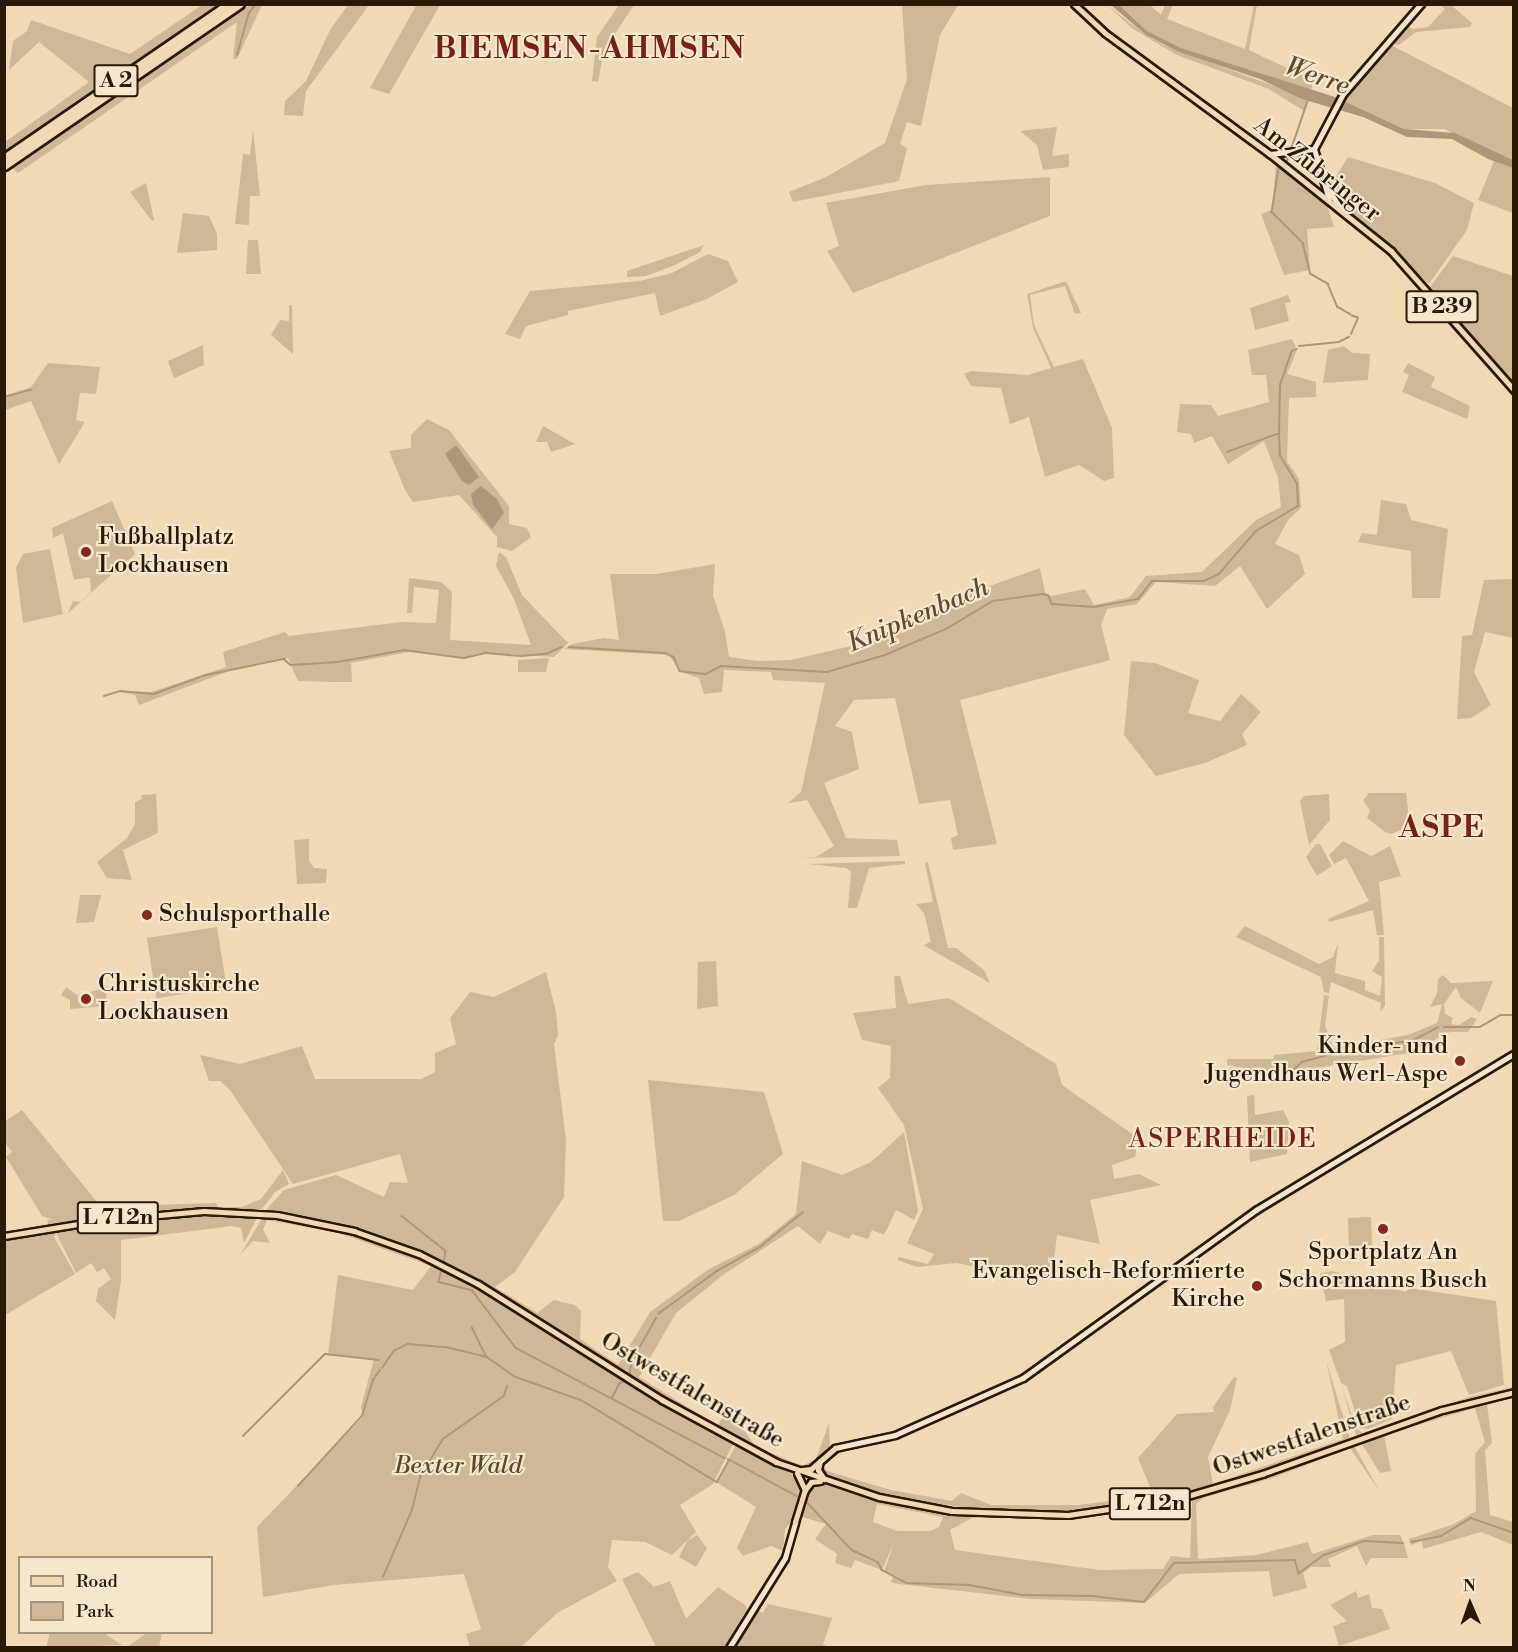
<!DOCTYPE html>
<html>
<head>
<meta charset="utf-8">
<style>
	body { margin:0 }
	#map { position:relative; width:1518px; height:1652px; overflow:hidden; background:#efdab3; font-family:"Libre Bodoni",serif }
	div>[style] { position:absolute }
	.green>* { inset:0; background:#cdb995; transform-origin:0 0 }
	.water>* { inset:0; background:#ac9878 }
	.stream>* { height:1.5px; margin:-0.75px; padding:0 0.75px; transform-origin:0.75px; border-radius:0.75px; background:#ac9878 }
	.roads { filter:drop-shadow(2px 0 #291905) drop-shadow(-2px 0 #291905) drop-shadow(0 2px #291905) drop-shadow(0 -2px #291905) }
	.secondary>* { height:4.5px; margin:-2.25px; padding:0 2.25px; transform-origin:2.25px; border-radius:2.25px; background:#f5e7ce }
	.primary>* { height:5px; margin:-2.5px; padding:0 2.5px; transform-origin:2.5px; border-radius:2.5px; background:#efdab3 }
	.motorway>* { height:7px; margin:-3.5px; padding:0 3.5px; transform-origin:3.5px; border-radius:3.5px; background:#efdab3 }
	.dots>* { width:16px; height:16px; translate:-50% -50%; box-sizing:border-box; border:3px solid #f5e7ce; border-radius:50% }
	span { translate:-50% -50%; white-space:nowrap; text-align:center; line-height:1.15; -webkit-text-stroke:4.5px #f5e7ce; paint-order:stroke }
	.shield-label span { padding:2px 4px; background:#f5e7ce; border:2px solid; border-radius:4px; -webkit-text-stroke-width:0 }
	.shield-label { font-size:22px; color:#291905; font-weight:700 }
	.street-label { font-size:24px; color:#291905 }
	.poi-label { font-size:24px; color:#291905 }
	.left { translate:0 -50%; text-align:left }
	.right { translate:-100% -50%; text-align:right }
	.park-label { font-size:24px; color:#5a4930; font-style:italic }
	.water-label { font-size:26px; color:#5d4c33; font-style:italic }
	.neighbourhood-label { font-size:26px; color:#7a1f14; letter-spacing:1.5px }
	.district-label { font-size:30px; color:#7a1f14; font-weight:700; letter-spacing:1.5px }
	.frame { position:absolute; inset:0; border:6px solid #291905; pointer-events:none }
	.legend { position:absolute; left:18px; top:1556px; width:195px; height:78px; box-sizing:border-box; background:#f5e7ce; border:2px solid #a3957e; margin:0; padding:8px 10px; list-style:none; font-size:18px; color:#291905 }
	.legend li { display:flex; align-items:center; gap:12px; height:30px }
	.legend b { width:30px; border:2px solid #a3957e }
	.north { position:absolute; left:1440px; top:1574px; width:60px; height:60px; -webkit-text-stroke:4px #f5e7ce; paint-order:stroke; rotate:358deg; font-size:16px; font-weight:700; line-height:24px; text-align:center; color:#291905 }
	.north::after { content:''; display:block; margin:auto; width:21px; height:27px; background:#291905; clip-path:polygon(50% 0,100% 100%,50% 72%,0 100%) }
</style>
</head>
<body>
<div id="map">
	<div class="green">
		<div style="clip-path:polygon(417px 4px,440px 5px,389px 94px,370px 88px)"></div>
		<div style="clip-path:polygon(202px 5px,221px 5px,5px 152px,5px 142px,89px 82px,39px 42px,9px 70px,13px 41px,27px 31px,31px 20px,130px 54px)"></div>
		<div style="clip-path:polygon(249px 5px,262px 5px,237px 59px,233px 59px,237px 22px,18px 173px,10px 167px)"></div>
		<div style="clip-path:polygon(348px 5px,369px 5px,306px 91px,303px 116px,284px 115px,285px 101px,306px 81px,330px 30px)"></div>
		<div style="clip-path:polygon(619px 5px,634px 5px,604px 50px,598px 82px,592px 81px,597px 37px)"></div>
		<div style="clip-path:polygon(902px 5px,958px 5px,940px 35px,921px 126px,907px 122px,900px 144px,907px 148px,899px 181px,793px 202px,789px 192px,826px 177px,885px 143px,907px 79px)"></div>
		<div style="clip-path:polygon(1107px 5px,1146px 35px,1166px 46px,1309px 99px,1304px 111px,1269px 89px,1177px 55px,1133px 29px)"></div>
		<div style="clip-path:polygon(1119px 5px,1150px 5px,1161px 15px,1165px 5px,1173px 5px,1167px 19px,1245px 49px,1254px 5px,1257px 5px,1249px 50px,1314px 81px,1311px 90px,1181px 48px,1147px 31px)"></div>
		<div style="clip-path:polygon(1440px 5px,1451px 5px,1472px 23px,1470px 27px,1416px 32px,1399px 45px,1390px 43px,1406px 24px,1412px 29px,1428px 27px,1445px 9px)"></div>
		<div style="clip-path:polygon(1389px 44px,1513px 108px,1513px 160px,1444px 129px,1404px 129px,1343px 100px)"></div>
		<div style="clip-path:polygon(1057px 127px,1052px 156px,1069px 154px,1069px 167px,1043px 170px,1037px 145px,1020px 131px)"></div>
		<div style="clip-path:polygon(253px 129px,260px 196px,250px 196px,249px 225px,235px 224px,243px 154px,250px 155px)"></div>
		<div style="clip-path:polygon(1348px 157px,1435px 183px,1474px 203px,1467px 230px,1429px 284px,1344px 207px,1332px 191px,1330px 186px)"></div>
		<div style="clip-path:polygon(1494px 161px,1513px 168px,1513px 213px,1478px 200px)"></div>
		<div style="clip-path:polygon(1276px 164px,1327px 205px,1334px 227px,1307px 229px,1310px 270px,1284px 275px,1261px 214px,1272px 210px)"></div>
		<div style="clip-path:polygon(1050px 177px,1050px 216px,853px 293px,827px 251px,839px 246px,826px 203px,926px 185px)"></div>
		<div style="clip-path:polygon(146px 183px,154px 220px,152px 221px,130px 192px)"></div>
		<div style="clip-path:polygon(183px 213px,209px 216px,217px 234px,217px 250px,177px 253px)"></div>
		<div style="clip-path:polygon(248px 240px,258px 240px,261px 274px,246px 274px)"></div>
		<div style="clip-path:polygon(704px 245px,700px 252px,675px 265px,646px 276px,627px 277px,627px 271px)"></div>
		<div style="clip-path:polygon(708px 254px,728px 261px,738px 282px,707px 299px,660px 316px,655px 293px,568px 311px,568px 315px,526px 326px,520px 339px,505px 334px,530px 291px,640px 281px,672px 273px)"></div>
		<div style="clip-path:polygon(1453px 256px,1513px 276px,1513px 383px,1430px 287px)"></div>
		<div style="clip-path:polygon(1066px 281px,1081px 313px,1075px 314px,1065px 286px,1030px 295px,1034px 325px,1054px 367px,1083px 359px,1112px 428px,1114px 478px,1104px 481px,1079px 465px,1045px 477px,1029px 417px,1010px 424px,1001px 388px,971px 386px,964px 374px,971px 371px,1028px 375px,1051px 368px,1033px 328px,1027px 294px)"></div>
		<div style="clip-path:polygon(1288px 295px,1291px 302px,1285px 303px,1289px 321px,1255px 330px,1250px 308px)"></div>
		<div style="clip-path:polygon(289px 305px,292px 305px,293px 354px,271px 335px,280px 320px,289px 321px)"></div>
		<div style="clip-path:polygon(1292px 339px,1297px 350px,1287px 374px,1316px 382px,1316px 397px,1289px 398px,1287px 461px,1299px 479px,1301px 508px,1288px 520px,1275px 544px,1299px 555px,1305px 574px,1267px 609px,1240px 566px,1215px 586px,1156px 582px,1137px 604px,1107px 609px,1101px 625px,1110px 660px,960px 700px,997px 844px,953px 850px,951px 838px,958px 835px,950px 800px,919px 804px,895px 698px,854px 700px,835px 726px,852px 732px,859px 769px,824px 783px,846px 838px,897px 840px,900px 856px,800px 858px,816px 857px,834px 846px,807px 800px,788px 803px,801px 792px,825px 683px,773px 680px,771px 672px,724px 670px,722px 692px,704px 694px,699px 678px,680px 672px,669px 655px,564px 649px,572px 644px,604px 638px,619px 640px,610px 574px,657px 574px,715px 564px,713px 595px,725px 632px,729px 657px,758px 661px,791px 660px,873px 641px,920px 622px,962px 596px,1040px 568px,1045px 592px,1051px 596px,1085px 589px,1094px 605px,1130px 597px,1146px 576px,1202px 572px,1256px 520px,1281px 507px,1278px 478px,1264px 441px,1228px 464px,1212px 436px,1194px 443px,1191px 434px,1177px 432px,1180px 404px,1211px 405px,1218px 416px,1269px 402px,1266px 375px,1252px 375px,1248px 350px)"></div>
		<div style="clip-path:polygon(203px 345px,204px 365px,174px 378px,168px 361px)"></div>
		<div style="clip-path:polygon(1344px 346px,1352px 353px,1370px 354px,1368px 380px,1323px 383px,1328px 350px)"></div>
		<div style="clip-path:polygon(48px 363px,100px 367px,96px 394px,80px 393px,76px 420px,85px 422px,59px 464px,31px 401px,5px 410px,4px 396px,31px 387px)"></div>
		<div style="clip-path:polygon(1408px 363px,1435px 377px,1431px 387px,1470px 406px,1467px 419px,1402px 392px,1409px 375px,1403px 372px)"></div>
		<div style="clip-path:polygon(427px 419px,449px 430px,509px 506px,509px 524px,527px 528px,531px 537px,512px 551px,497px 547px,497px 537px,459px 495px,413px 502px,405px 490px,389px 451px,411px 448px,411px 435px)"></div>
		<div style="clip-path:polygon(543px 426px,575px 444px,551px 452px,547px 442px,536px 442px)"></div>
		<div style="clip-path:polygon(1381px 500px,1406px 504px,1411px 520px,1448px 529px,1440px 598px,1412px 598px,1411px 551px,1358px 542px,1362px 533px,1377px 535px)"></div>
		<div style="clip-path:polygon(112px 501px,135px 554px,68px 613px,73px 601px,80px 602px,91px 592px,90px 577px,74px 580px,63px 533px,53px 538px,52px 528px)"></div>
		<div style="clip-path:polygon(50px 549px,63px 614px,23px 623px,16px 568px,23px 554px)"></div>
		<div style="clip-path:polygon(499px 552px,506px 557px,522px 595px,568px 643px,554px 657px,486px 653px,463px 659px,409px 652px,351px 663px,352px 682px,332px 682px,298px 681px,288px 658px,229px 671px,139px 705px,135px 695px,115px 691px,151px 692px,226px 667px,223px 652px,285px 632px,289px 636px,401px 622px,436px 623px,439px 590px,414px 587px,412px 613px,407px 613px,409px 578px,441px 582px,452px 592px,450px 640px,531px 645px,514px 599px,496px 566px)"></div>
		<div style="clip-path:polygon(1513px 579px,1513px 638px,1485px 632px,1474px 672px,1491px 705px,1471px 718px,1457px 719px,1462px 636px,1472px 635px,1484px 580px)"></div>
		<div style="clip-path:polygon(549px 658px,546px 672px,518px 672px,518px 660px)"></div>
		<div style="clip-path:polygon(1131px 661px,1155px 663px,1199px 680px,1188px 713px,1220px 721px,1241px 694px,1261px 712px,1242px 734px,1247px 745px,1205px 763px,1156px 776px,1124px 735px)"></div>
		<div style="clip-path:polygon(1369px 793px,1406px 793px,1410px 826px,1391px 834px,1385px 832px,1367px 818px,1370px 811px,1363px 800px)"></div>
		<div style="clip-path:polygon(156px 794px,158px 833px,123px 850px,132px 880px,107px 878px,97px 862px,127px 838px,135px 824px,135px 802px,142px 799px,141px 795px)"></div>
		<div style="clip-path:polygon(1329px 794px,1330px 820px,1309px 845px,1300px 801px,1304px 796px)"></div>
		<div style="clip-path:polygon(309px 839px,309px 861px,314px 868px,327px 869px,326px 883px,297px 884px,294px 840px)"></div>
		<div style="clip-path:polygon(1343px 841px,1371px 856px,1390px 846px,1401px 876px,1379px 882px,1384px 935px,1377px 935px,1373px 910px,1329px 922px,1328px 919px,1369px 901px,1346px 858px,1334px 864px,1329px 855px)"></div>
		<div style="clip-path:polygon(1316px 844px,1320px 844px,1332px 866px,1317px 876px,1306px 857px)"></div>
		<div style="clip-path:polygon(905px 861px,905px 864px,869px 868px,857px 908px,848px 908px,851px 872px,846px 868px,808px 864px)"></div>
		<div style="clip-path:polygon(928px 862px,948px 948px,956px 948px,984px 970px,990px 983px,923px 945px,931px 942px,924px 913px,916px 904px,933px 902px,925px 863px)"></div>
		<div style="clip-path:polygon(80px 895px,101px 895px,94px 922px,76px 923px)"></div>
		<div style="clip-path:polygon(1245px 926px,1319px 964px,1333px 957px,1338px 943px,1335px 973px,1365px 981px,1365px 990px,1380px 996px,1382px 977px,1372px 971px,1379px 961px,1379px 937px,1384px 937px,1385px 1006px,1380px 1012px,1381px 1003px,1331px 982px,1329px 993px,1324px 992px,1321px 977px,1236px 937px)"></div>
		<div style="left:217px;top:927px;width:61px;height:71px;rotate:81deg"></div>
		<div style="clip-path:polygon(716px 961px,718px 1006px,697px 1009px,698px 962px)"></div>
		<div style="clip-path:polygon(546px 972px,556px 1012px,558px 1035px,554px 1044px,566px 1140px,564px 1197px,515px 1272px,495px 1287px,537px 1313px,554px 1300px,575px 1305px,581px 1311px,580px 1339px,618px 1365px,650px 1312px,709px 1269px,759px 1244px,796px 1214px,802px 1161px,842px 1175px,871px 1162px,904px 1132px,918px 1211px,914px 1220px,896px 1210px,884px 1235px,872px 1230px,868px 1239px,852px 1234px,849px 1239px,828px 1231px,820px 1244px,798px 1226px,723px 1275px,676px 1313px,639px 1377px,718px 1426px,728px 1407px,755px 1446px,802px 1466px,816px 1459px,829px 1423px,830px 1448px,809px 1469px,795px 1466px,762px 1452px,678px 1407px,536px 1314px,420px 1251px,340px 1224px,266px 1210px,284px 1190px,336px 1175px,384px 1197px,390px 1182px,408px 1183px,400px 1154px,293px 1184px,230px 1090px,220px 1081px,209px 1081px,200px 1055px,240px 1064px,302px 1046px,315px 1079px,421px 1079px,435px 1072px,435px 1053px,456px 1044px,450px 1018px,470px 992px,494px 997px)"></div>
		<div style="clip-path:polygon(1443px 975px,1451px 983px,1493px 981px,1480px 1013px,1461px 998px,1456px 987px,1444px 1004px,1445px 1014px,1453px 1018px,1451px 1024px,1459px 1025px,1471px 1017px,1477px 1019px,1468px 1032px,1450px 1032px,1409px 1053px,1280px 1074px,1227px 1065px,1227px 1059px,1274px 1059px,1274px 1055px,1317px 1051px,1324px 995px,1329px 996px,1325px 1025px,1333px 1048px,1408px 1035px,1437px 1023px,1442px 1004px,1430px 1007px,1437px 993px,1438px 979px)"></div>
		<div style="clip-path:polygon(894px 976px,900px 976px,908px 1004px,949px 998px,1056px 1064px,1062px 1085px,1138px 1138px,1135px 1157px,1112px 1165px,1114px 1179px,1139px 1174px,1161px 1185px,1090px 1200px,1100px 1244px,1057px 1235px,1052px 1277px,1037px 1278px,956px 1263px,917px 1267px,897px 1260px,899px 1257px,928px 1264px,934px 1254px,907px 1243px,923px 1209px,904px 1125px,878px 1088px,890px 1078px,891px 1046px,862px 1040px,853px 1013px,896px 1008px)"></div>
		<div style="clip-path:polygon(66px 987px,77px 995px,106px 988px,107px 1006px,70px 1009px,70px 1000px,61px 995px)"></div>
		<div style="clip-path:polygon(648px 1080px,764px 1092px,783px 1154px,734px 1195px,679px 1221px,663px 1221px)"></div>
		<div style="clip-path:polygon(1254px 1095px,1255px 1115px,1283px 1110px,1289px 1122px,1287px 1154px,1250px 1162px,1247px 1096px)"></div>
		<div style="clip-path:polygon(22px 1110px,106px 1213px,54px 1220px,42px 1216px,6px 1157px,12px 1152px,5px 1142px,5px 1121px)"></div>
		<div style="clip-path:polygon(283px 1170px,289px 1184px,275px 1192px,262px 1209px,145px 1211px,5px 1233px,48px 1224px,47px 1220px,148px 1210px,150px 1205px,216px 1203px,218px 1207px,242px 1207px,261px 1199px)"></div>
		<div style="clip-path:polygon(206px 1214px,258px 1216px,244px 1243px,241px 1228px,232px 1226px,121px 1240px,121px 1280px,115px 1320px,96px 1301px,98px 1289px,111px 1279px,104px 1268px,97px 1272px,91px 1263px,76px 1273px,56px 1233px,54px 1237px,75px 1274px,5px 1315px,5px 1239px,152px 1218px)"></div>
		<div style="clip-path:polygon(263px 1217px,351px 1233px,445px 1270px,733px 1444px,713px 1484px,680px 1505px,696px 1532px,672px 1555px,645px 1542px,612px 1540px,608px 1567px,617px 1581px,557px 1613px,521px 1647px,470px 1647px,466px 1634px,481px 1629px,464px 1574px,334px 1585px,263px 1597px,257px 1527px,363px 1417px,361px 1407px,374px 1359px,328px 1355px,338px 1275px,413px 1290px,431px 1266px,339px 1233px,267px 1220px,263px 1230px,270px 1243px,253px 1241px,240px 1255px)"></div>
		<div style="clip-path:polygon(1371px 1217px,1372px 1245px,1349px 1252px,1348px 1218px)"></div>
		<div style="clip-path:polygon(1332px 1271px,1406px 1292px,1409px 1288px,1496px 1301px,1504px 1385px,1469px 1395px,1451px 1351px,1396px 1365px,1392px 1419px,1368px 1429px,1360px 1428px,1347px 1386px,1341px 1383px,1329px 1350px,1345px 1342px,1344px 1299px,1326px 1301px,1320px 1274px)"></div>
		<div style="clip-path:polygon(1326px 1360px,1350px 1439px,1234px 1480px,1154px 1501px,1071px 1511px,987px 1511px,883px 1495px,825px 1476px,820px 1471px,821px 1463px,831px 1452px,860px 1444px,831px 1457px,823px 1465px,827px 1471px,891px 1490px,952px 1501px,961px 1493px,991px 1505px,1078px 1505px,1144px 1497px,1152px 1492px,1138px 1458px,1177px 1414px,1214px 1412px,1213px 1407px,1234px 1377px,1237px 1378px,1230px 1410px,1208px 1457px,1213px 1484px,1343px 1439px)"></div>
		<div style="clip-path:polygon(1342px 1387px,1356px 1427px,1362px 1433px,1469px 1397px,1513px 1387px,1514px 1388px,1356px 1436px)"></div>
		<div style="clip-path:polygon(1513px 1395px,1513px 1398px,1487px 1404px,1492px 1443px,1485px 1450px,1490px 1515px,1513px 1522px,1513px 1545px,1481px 1532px,1423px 1549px,1422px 1541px,1411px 1545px,1409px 1539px,1454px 1524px,1476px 1511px,1475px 1454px,1485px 1442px,1475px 1408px,1384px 1435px,1391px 1471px,1380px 1473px,1360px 1441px)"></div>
		<div style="clip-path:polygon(evenodd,1353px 1444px,1380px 1492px,1350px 1448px,1275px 1477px,1203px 1498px,1196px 1504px,1198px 1559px,1256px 1555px,1308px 1542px,1312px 1554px,1373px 1535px,1400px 1535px,1404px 1544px,1408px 1558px,1371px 1558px,1366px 1566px,1357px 1546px,1328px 1559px,1331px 1567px,1311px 1567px,1303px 1573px,1307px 1588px,1273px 1597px,1269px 1571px,1179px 1574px,1145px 1603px,1032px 1599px,899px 1584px,891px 1582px,893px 1576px,884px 1572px,895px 1540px,882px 1570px,855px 1560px,851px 1568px,835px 1563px,837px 1554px,815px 1539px,826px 1524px,799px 1516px,809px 1487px,819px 1483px,917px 1509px,993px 1518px,972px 1518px,950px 1530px,955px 1550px,1100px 1570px,1163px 1569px,1171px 1556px,1190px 1558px,1192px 1501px,1129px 1513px,1233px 1487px,1353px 1444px,877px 1504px,943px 1517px,939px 1527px,930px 1531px,897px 1531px,873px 1522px,877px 1504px)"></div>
		<div style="clip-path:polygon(736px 1445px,799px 1477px,803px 1484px,791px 1522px,785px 1529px,783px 1551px,771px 1546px,743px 1556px,737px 1548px,756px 1507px,716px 1482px)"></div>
		<div style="clip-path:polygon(697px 1535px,707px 1548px,696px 1567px,679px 1557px,687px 1541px)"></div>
		<div style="clip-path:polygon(638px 1572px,654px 1587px,670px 1581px,686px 1619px,718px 1587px,745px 1605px,747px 1609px,725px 1647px,656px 1647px,622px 1579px)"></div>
		<div style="clip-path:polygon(1356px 1591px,1358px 1598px,1369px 1594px,1372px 1608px,1382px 1609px,1390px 1629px,1339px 1646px,1333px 1626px,1347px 1621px,1330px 1605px)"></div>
		<div style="clip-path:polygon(768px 1604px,832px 1618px,823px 1644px,828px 1647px,731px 1648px,753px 1609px,763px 1613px)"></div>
		<div style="clip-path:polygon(50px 1632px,104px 1633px,122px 1645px,46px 1648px)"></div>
		<div style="clip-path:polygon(147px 1633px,162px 1633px,159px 1647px,127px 1647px)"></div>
	</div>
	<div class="water">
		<div style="clip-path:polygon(1111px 5px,1119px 5px,1147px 31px,1181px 48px,1338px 98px,1404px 129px,1455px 133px,1513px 160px,1513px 168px,1488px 159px,1452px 139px,1407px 137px,1363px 117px,1302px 99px,1260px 79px,1179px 52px,1146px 35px)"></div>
		<div style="clip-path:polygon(456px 445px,479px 477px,469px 485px,462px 481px,445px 454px)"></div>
		<div style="clip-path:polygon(481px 486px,497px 499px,504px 513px,492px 529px,473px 505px,471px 494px)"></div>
	</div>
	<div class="stream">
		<div style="left:237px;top:55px;width:44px;rotate:-74.1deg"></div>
		<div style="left:249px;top:13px;width:11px;rotate:-52deg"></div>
		<div style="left:1287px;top:161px;width:68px;rotate:-71deg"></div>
		<div style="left:1279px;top:169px;width:44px;rotate:99.2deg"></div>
		<div style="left:1272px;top:212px;width:44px;rotate:45deg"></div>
		<div style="left:1303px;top:243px;width:32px;rotate:76deg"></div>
		<div style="left:1311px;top:274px;width:20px;rotate:30deg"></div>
		<div style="left:1328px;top:284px;width:25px;rotate:67deg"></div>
		<div style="left:1338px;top:307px;width:14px;rotate:30deg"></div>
		<div style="left:1351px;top:334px;width:17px;rotate:-66deg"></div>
		<div style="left:1358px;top:318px;width:6px;rotate:-162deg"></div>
		<div style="left:1299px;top:346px;width:40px;rotate:-5.7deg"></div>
		<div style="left:1339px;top:342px;width:11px;rotate:-27deg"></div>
		<div style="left:4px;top:397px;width:28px;rotate:-15deg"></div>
		<div style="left:1227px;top:452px;width:53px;rotate:-19.8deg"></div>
		<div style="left:569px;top:647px;width:96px;rotate:3.6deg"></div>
		<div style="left:665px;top:653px;width:10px;rotate:24deg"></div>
		<div style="left:674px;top:657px;width:15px;rotate:67deg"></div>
		<div style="left:680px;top:671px;width:26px;rotate:7deg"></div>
		<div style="left:706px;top:674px;width:17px;rotate:-28deg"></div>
		<div style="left:721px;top:666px;width:106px;rotate:3.2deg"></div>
		<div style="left:827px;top:672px;width:60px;rotate:-16.3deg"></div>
		<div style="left:885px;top:655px;width:69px;rotate:-23.2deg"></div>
		<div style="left:948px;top:628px;width:52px;rotate:-31deg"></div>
		<div style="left:993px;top:601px;width:50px;rotate:-8deg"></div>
		<div style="left:1043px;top:594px;width:6px;rotate:18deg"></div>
		<div style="left:1049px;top:596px;width:9px;rotate:69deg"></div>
		<div style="left:1052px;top:604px;width:42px;rotate:4.1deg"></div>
		<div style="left:1094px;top:607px;width:45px;rotate:-10.3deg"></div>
		<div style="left:1138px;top:599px;width:23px;rotate:-52deg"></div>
		<div style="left:1152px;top:581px;width:52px"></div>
		<div style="left:1204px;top:581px;width:17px;rotate:-25deg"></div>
		<div style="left:1219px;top:574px;width:57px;rotate:-49.3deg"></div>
		<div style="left:1256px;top:531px;width:49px;rotate:-30.8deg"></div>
		<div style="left:1298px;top:506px;width:22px;rotate:-93deg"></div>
		<div style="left:1297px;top:484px;width:33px;rotate:-121deg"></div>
		<div style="left:1280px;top:456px;width:22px;rotate:-93deg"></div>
		<div style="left:1279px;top:434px;width:49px;rotate:-88.8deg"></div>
		<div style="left:1280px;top:385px;width:36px;rotate:-71deg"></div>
		<div style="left:1292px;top:351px;width:5px;rotate:-22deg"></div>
		<div style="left:104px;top:696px;width:17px;rotate:-17deg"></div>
		<div style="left:120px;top:691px;width:34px;rotate:5deg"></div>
		<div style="left:154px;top:694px;width:55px;rotate:-20.1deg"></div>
		<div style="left:206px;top:675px;width:80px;rotate:-11.6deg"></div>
		<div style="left:284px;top:659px;width:9px;rotate:41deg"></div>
		<div style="left:291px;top:665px;width:47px;rotate:-3.7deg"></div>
		<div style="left:338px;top:662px;width:67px;rotate:-10.3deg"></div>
		<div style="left:404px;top:650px;width:61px;rotate:7.6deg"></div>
		<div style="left:464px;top:658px;width:23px;rotate:-13deg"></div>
		<div style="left:486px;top:653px;width:35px;rotate:5deg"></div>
		<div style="left:521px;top:656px;width:25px;rotate:-5deg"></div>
		<div style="left:546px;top:654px;width:17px;rotate:-24deg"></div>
		<div style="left:1444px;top:1027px;width:36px"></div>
		<div style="left:1480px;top:1027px;width:24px;rotate:-30deg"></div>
		<div style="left:1501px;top:1015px;width:13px"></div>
		<div style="left:1294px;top:1069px;width:11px;rotate:-41deg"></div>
		<div style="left:1302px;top:1062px;width:31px;rotate:-15deg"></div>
		<div style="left:1332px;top:1054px;width:83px;rotate:-9.7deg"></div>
		<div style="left:1414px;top:1040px;width:27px;rotate:-28deg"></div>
		<div style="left:402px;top:1216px;width:56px;rotate:38.5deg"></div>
		<div style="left:446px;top:1251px;width:14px;rotate:98deg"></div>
		<div style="left:442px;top:1269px;width:13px;rotate:103deg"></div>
		<div style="left:439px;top:1282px;width:34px;rotate:14deg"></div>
		<div style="left:472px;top:1290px;width:73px;rotate:52.8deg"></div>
		<div style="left:516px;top:1348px;width:236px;rotate:27.8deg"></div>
		<div style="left:658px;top:1314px;width:73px;rotate:-36.1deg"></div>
		<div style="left:717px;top:1271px;width:49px;rotate:-29.2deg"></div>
		<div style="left:760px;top:1247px;width:55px;rotate:-39.1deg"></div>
		<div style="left:472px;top:1327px;width:32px;rotate:64deg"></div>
		<div style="left:382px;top:1368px;width:21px;rotate:-55deg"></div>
		<div style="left:394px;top:1351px;width:16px;rotate:-27deg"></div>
		<div style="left:408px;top:1344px;width:38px;rotate:5deg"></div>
		<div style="left:446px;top:1347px;width:42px;rotate:13.7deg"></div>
		<div style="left:487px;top:1357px;width:35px;rotate:35deg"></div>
		<div style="left:516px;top:1377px;width:69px;rotate:19.5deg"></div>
		<div style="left:581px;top:1400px;width:159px;rotate:31.1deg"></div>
		<div style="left:717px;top:1482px;width:25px;rotate:-61deg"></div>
		<div style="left:629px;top:1376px;width:15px;rotate:-79deg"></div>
		<div style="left:632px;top:1361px;width:49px;rotate:-60.8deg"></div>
		<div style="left:612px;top:1398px;width:16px;rotate:-63deg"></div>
		<div style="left:619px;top:1384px;width:8px;rotate:-30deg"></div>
		<div style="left:243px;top:1436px;width:116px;rotate:-45deg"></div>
		<div style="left:325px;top:1354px;width:54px;rotate:6.3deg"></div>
		<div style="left:728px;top:1459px;width:78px;rotate:28.2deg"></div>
		<div style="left:298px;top:1486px;width:95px;rotate:-47.6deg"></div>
		<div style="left:362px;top:1416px;width:38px;rotate:-73deg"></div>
		<div style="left:373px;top:1380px;width:12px;rotate:-55deg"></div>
		<div style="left:805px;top:1500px;width:69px;rotate:46.8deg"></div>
		<div style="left:852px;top:1550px;width:29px;rotate:25deg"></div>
		<div style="left:878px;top:1562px;width:9px;rotate:63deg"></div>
		<div style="left:882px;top:1570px;width:27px;rotate:28deg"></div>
		<div style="left:906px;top:1583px;width:64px;rotate:1.8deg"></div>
		<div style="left:970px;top:1585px;width:54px;rotate:10.7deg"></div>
		<div style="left:1023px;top:1595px;width:69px;rotate:0.8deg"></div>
		<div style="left:1092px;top:1596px;width:52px;rotate:6.6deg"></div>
		<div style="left:1144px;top:1602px;width:49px;rotate:-52.4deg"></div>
		<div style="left:1174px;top:1563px;width:121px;rotate:-1.4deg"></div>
		<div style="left:1295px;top:1560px;width:14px;rotate:73deg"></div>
		<div style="left:1299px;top:1573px;width:31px;rotate:-36deg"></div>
		<div style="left:1324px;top:1555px;width:42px;rotate:-19.3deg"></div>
		<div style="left:1364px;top:1541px;width:39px;rotate:3deg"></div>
		<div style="left:1411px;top:1542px;width:31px;rotate:-11deg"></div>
		<div style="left:1441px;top:1536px;width:35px;rotate:-31deg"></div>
		<div style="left:1471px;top:1518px;width:46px;rotate:19.2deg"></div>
		<div style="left:383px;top:1577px;width:73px;rotate:-66.6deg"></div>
		<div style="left:412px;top:1510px;width:34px;rotate:-76deg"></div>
		<div style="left:420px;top:1477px;width:44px;rotate:-58.8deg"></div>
		<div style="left:443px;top:1439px;width:75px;rotate:-35.2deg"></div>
		<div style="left:504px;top:1396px;width:10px;rotate:-73deg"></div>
	</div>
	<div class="roads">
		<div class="secondary">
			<div style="left:1270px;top:154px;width:44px;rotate:-6.5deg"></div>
			<div style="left:1327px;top:187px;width:27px;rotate:57deg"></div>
			<div style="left:1329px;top:200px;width:53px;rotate:-106.4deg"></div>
			<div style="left:1314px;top:149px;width:62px;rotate:-62.2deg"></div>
			<div style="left:1343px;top:94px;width:119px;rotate:-49.1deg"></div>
			<div style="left:835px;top:1448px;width:61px;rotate:-12.2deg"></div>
			<div style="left:895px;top:1435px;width:140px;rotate:-24deg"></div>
			<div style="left:1023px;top:1378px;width:287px;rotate:-35.8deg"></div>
			<div style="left:1256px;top:1210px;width:301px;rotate:-31.2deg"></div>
			<div style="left:729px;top:1648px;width:106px;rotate:-58.1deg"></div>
			<div style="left:785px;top:1558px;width:37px;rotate:-74deg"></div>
		</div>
		<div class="primary">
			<div style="left:1074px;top:4px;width:42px;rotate:43.1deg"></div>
			<div style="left:1105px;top:33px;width:205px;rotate:36.3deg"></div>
			<div style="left:1270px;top:154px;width:155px;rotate:38.7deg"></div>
			<div style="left:1391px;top:251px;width:186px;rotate:48.5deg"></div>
			<div style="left:4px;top:1236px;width:100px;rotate:-9.2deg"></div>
			<div style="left:103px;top:1220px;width:101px;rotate:-5.1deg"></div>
			<div style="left:204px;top:1211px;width:73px;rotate:3.1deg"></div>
			<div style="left:277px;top:1215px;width:79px;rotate:11.7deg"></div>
			<div style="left:354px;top:1231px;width:69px;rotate:19.5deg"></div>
			<div style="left:419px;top:1254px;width:66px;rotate:27deg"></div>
			<div style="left:478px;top:1284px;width:218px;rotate:32.2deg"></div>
			<div style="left:662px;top:1400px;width:130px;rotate:28.5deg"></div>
			<div style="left:776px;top:1462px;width:109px;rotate:18.8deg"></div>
			<div style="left:879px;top:1497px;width:74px;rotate:10.9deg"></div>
			<div style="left:952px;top:1511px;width:116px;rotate:2deg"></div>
			<div style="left:1068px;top:1515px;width:110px;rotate:-8.4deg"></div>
			<div style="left:1177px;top:1499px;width:89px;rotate:-16.4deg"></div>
			<div style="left:1262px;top:1474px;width:191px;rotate:-19.6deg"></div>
			<div style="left:1442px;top:1410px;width:74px;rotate:-14deg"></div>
			<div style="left:820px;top:1461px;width:9px;rotate:103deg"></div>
			<div style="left:818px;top:1470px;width:11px;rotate:56deg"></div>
			<div style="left:802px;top:1470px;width:9px;rotate:-6deg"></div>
			<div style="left:811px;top:1469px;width:32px;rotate:-41deg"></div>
			<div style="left:797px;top:1473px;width:19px;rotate:65deg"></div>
			<div style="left:795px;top:1522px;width:34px;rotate:-73deg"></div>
			<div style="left:805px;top:1490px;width:10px;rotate:-53deg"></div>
			<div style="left:811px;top:1482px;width:9px;rotate:-6deg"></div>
		</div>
		<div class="motorway">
			<div style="left:4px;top:158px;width:272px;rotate:-34.5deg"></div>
			<div style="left:4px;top:166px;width:286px;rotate:-34.5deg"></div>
		</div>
	</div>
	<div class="dots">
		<div style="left:86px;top:552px;background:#8f2418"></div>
		<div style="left:147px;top:915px;background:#8f2418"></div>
		<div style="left:86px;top:999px;background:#8f2418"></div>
		<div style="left:1460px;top:1061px;background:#8f2418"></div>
		<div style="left:1383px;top:1229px;background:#8f2418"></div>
		<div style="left:1257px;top:1286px;background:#8f2418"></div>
	</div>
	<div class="shield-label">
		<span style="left:116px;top:81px">A 2</span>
		<span style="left:1442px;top:307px">B 239</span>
		<span style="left:118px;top:1218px">L 712n</span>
		<span style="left:1150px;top:1504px">L 712n</span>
	</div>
	<div class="street-label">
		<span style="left:1317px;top:170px;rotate:38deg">Am Zubringer</span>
		<span style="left:692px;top:1391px;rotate:30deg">Ostwestfalenstraße</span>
		<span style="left:1312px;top:1436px;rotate:-19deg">Ostwestfalenstraße</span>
	</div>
	<div class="poi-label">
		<span class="left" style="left:98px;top:552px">Fußballplatz<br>Lockhausen</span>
		<span class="left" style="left:159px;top:915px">Schulsporthalle</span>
		<span class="left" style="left:98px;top:999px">Christuskirche<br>Lockhausen</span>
		<span class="right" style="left:1448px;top:1061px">Kinder- und<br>Jugendhaus Werl-Aspe</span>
		<span style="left:1383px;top:1267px">Sportplatz An<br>Schormanns Busch</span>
		<span class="right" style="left:1245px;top:1286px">Evangelisch-Reformierte<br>Kirche</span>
	</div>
	<div class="park-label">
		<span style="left:458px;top:1467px">Bexter Wald</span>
	</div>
	<div class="water-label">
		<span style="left:1317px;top:77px;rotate:19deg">Werre</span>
		<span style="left:918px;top:616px;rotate:-23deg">Knipkenbach</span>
	</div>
	<div class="neighbourhood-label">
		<span style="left:1223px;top:1140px">ASPERHEIDE</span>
	</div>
	<div class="district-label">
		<span style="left:590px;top:49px">BIEMSEN-AHMSEN</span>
		<span style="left:1442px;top:828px">ASPE</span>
	</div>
	<div class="frame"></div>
	<ul class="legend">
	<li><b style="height:8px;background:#efdab3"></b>Road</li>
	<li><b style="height:16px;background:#cdb995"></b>Park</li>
	</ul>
	<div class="north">N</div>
</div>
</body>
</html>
